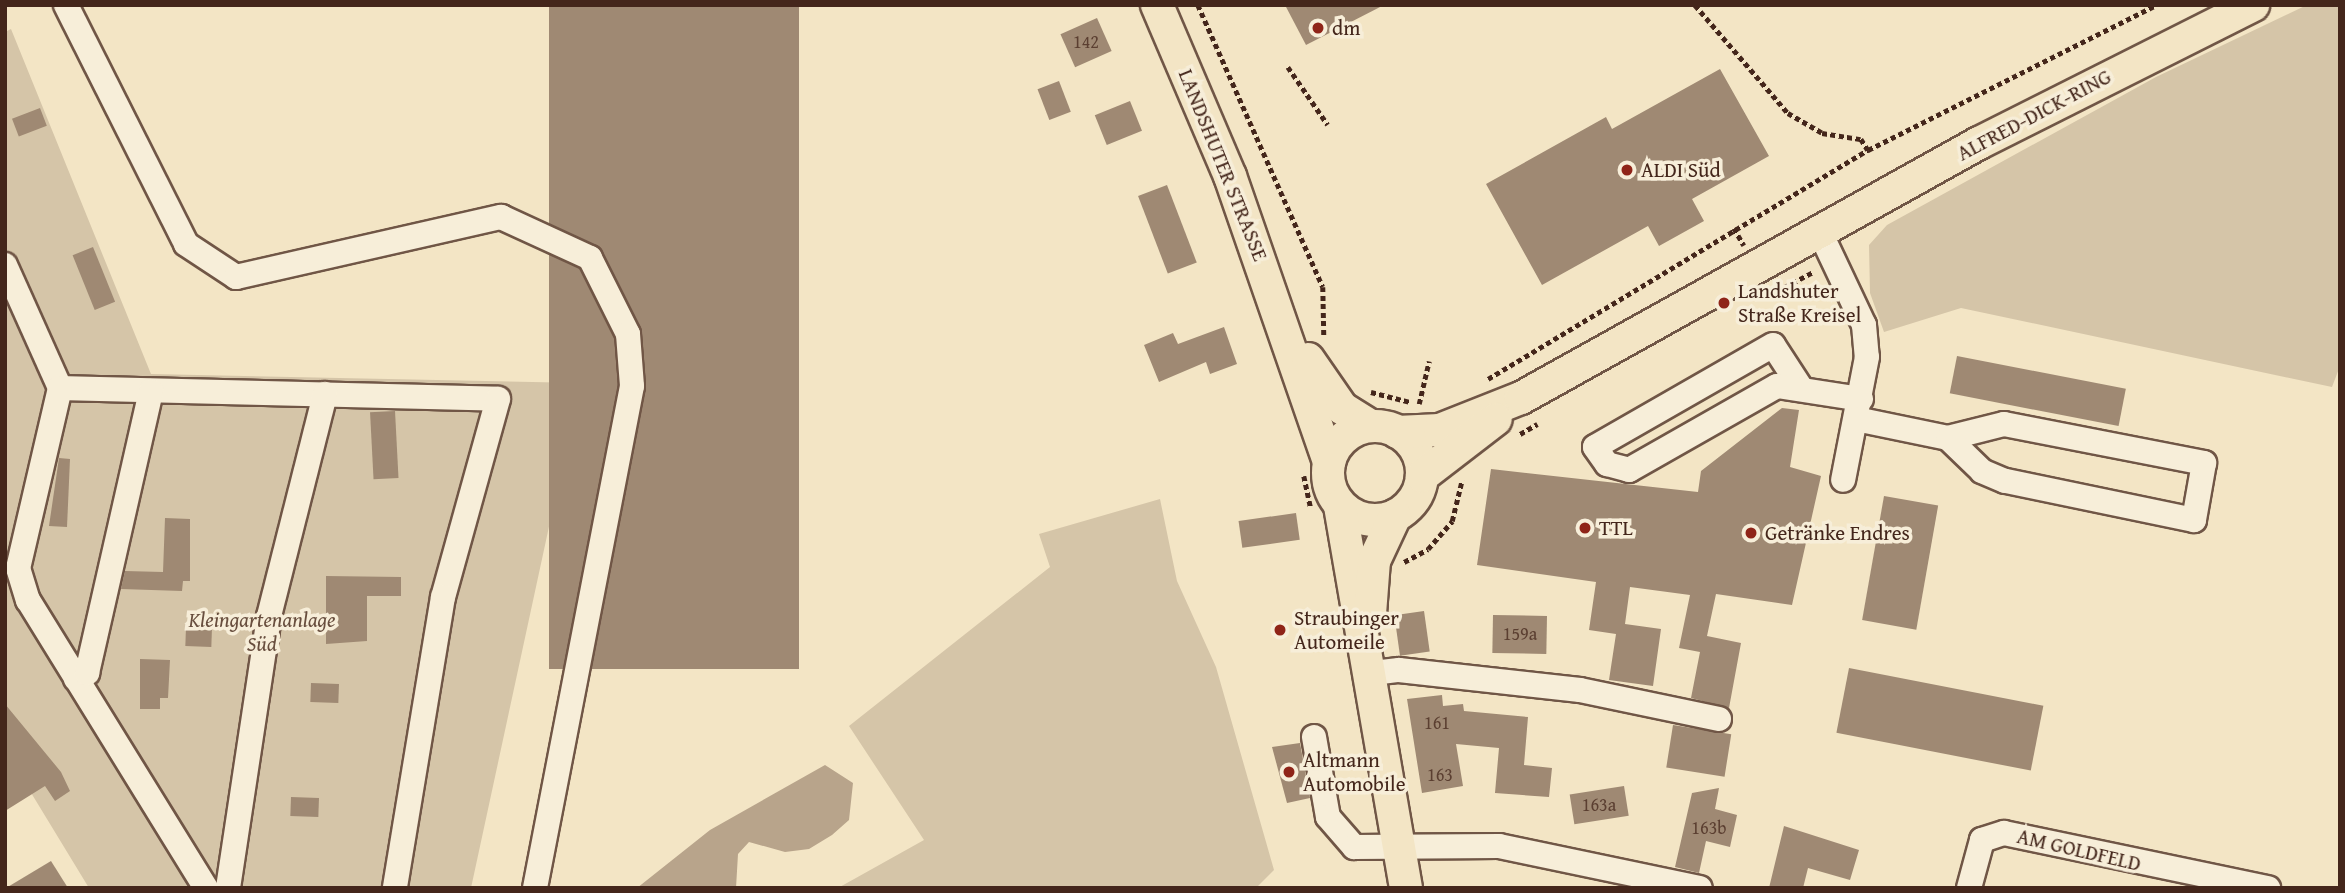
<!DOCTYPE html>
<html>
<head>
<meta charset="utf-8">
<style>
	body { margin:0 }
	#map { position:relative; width:2345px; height:893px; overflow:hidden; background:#f3e5c5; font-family:"Gentium Book Plus",serif }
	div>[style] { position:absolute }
	.green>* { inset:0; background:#d5c5a8 }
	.water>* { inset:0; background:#b8a48b }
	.building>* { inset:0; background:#9f8973; transform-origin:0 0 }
	.path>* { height:4.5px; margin-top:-2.25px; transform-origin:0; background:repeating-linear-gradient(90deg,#44261b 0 5px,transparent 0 8.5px) }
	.roads { filter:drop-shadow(2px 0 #705646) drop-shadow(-2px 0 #705646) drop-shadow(0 2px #705646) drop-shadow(0 -2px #705646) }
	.minor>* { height:24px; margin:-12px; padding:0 12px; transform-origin:12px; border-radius:12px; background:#f7eed9 }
	.major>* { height:32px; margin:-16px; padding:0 16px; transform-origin:16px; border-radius:16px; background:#f3e5c5 }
	.major>.ring { margin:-16px; padding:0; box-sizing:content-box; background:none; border:32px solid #f3e5c5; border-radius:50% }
	.dots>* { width:19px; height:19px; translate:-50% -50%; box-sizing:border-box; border:4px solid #f7eed9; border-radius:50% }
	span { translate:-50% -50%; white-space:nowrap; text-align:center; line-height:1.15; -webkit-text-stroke:7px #f7eed9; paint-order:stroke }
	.number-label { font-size:18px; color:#5b3f31 }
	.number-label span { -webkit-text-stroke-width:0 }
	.poi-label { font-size:21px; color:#44261b }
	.left { translate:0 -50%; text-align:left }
	.street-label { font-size:21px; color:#44261b }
	.park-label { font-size:21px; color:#684e3e; font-style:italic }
	.frame { position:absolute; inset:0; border:7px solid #44261b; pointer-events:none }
</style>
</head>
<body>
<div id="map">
	<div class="green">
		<div style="clip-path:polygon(2307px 5px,2340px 5px,2340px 366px,2332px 387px,1961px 308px,1884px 332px,1870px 293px,1869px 245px,1887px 225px,2156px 77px)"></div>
		<div style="clip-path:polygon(11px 29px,151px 374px,580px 383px,471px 888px,89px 888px,5px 750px,5px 32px)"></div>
		<div style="clip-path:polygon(1160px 499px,1177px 581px,1216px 667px,1274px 870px,1256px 888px,838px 888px,924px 840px,849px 726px,1050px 567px,1039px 534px)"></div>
	</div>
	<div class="water">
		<div style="clip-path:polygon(825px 765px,853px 783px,849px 820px,832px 835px,809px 849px,785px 852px,749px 842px,738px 854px,736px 888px,637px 888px,710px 830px)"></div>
	</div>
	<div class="building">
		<div style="left:549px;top:5px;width:250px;height:664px"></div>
		<div style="clip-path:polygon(1285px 5px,1384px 5px,1306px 45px)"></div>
		<div style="left:1097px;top:18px;width:36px;height:40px;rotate:66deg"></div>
		<div style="clip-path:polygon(1720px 69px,1769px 156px,1692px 199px,1704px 221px,1659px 246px,1648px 226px,1542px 285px,1486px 184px,1606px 117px,1612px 129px)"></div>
		<div style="left:1059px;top:81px;width:33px;height:23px;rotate:69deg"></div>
		<div style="left:1130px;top:101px;width:32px;height:38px;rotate:68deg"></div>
		<div style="left:40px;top:108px;width:19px;height:30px;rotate:69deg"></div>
		<div style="left:1167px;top:185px;width:83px;height:31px;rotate:69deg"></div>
		<div style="left:93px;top:247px;width:59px;height:22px;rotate:68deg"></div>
		<div style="clip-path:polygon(1224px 327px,1237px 364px,1210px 374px,1206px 362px,1159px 382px,1144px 345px,1173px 333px,1178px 344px)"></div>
		<div style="left:1957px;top:356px;width:172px;height:38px;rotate:11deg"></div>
		<div style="clip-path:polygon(1782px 408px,1799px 410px,1790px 467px,1821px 476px,1792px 605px,1716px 594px,1707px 636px,1741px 643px,1729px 708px,1691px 698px,1700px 652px,1679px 648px,1690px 595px,1630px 587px,1625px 624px,1661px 629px,1653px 686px,1609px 680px,1616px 634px,1589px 630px,1596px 582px,1477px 565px,1491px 469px,1698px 492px,1701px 471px)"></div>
		<div style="left:395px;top:411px;width:67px;height:25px;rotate:87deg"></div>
		<div style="clip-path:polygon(59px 458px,70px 459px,67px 527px,49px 526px)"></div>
		<div style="left:1884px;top:496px;width:55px;height:126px;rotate:10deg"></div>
		<div style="left:1296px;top:513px;width:27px;height:58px;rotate:82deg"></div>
		<div style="clip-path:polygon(165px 518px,190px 519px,190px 581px,183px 581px,182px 591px,121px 589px,125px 571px,163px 572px)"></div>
		<div style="clip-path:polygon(326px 576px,401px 577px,401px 596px,367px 596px,367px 641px,326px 644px)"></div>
		<div style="left:1424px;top:611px;width:41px;height:30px;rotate:82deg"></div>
		<div style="left:1493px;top:615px;width:54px;height:38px;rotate:1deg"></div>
		<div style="left:186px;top:627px;width:26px;height:19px;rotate:2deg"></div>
		<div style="clip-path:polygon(140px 659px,170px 660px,168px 698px,160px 698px,160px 709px,140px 709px)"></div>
		<div style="left:1849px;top:668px;width:198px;height:66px;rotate:11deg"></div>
		<div style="left:311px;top:683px;width:28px;height:19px;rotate:2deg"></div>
		<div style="clip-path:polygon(1442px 695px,1443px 706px,1463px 704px,1464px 711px,1528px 717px,1524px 765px,1552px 768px,1549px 797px,1495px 793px,1499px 748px,1456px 744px,1463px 786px,1422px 793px,1407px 699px)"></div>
		<div style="clip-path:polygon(5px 704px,61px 772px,70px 791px,55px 801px,45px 786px,5px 811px)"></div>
		<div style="left:1673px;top:725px;width:59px;height:43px;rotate:9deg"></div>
		<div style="clip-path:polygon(1300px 743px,1310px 798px,1287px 803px,1272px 747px)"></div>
		<div style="left:1624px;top:786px;width:30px;height:55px;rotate:81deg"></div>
		<div style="clip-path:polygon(1719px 788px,1715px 809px,1737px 815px,1730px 847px,1706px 841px,1699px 873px,1675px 867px,1692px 793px)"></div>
		<div style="left:291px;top:797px;width:28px;height:19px;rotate:2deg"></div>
		<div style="clip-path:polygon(1784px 826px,1859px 850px,1850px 880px,1808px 868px,1803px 888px,1769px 888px)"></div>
		<div style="clip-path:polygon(51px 861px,68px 888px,6px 888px)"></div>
	</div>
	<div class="path">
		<div style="left:1198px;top:5px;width:308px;rotate:66.1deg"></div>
		<div style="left:1323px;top:287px;width:49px;rotate:88.8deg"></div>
		<div style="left:1695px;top:5px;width:143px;rotate:49.3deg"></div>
		<div style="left:1788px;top:113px;width:39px;rotate:30deg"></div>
		<div style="left:1822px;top:133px;width:39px;rotate:9deg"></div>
		<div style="left:1861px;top:139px;width:13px;rotate:58deg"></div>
		<div style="left:1288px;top:67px;width:70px;rotate:55.4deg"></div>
		<div style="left:1734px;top:228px;width:20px;rotate:60deg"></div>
		<div style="left:1777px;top:291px;width:41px;rotate:-27.8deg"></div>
		<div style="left:1488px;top:379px;width:444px;rotate:-31.1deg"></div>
		<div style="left:1868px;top:150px;width:322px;rotate:-26.7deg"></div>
		<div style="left:1371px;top:392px;width:40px;rotate:14.4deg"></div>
		<div style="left:1419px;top:404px;width:44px;rotate:-76.9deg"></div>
		<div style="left:1520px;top:434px;width:20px;rotate:-30deg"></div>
		<div style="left:1304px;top:476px;width:33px;rotate:78deg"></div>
		<div style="left:1404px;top:562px;width:27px;rotate:-28deg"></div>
		<div style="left:1428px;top:549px;width:37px;rotate:-49deg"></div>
		<div style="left:1452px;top:521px;width:42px;rotate:-76.3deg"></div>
	</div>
	<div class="roads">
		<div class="minor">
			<div style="left:66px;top:5px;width:267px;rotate:63.3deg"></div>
			<div style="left:186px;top:244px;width:60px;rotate:33.4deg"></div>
			<div style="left:236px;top:277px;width:272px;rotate:-12.8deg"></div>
			<div style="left:501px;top:217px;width:98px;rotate:24.7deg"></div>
			<div style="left:590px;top:258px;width:85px;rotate:63.4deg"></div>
			<div style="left:628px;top:334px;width:52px;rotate:85.6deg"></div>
			<div style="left:632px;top:386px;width:511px;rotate:100.94deg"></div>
			<div style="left:1819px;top:230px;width:105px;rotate:64.7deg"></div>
			<div style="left:1864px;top:325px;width:32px;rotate:85deg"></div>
			<div style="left:1867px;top:357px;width:125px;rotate:101deg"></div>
			<div style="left:5px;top:265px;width:135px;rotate:65.9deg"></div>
			<div style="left:60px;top:388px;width:438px;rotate:1.4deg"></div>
			<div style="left:498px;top:399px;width:205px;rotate:105.5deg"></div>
			<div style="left:443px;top:597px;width:295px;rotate:99.4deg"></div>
			<div style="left:60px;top:388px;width:185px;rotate:103.1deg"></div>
			<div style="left:18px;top:568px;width:34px;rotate:73deg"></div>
			<div style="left:28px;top:600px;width:339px;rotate:58.3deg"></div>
			<div style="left:1801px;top:388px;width:51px;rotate:-123.1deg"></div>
			<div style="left:1773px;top:345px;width:205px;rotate:150.2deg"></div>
			<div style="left:1595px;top:447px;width:21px;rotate:55deg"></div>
			<div style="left:1607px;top:464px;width:23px;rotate:15deg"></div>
			<div style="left:1629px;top:470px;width:170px;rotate:-29.6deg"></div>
			<div style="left:1777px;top:386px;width:85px;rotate:8.8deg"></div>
			<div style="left:1856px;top:419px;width:94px;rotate:11.7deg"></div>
			<div style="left:1948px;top:438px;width:58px;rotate:-14deg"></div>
			<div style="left:2004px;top:424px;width:204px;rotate:11deg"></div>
			<div style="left:2204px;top:463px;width:58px;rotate:100deg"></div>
			<div style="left:2194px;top:520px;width:193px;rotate:-168.3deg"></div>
			<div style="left:2005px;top:481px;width:25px;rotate:-157deg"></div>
			<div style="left:1982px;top:471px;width:47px;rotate:-135.9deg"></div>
			<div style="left:1373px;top:673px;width:26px;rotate:-7deg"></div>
			<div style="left:1399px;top:670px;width:182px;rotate:6.3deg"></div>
			<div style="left:1580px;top:690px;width:142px;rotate:11.8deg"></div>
			<div style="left:76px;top:679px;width:13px;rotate:-29deg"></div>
			<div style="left:87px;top:673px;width:289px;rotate:-77.2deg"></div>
			<div style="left:1314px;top:737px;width:81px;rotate:80.1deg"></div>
			<div style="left:1328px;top:817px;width:40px;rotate:49deg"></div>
			<div style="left:1354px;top:847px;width:145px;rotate:-0.4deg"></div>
			<div style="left:1499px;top:846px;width:205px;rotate:11.8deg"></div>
			<div style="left:228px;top:888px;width:275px;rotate:-81.4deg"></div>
			<div style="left:269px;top:616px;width:229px;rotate:-75.8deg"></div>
			<div style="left:1969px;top:888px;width:50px;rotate:-74.8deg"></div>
			<div style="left:1982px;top:840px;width:23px;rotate:-18deg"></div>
			<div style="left:2004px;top:833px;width:270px;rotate:11.8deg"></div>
		</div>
		<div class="major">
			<div style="left:1157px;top:5px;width:186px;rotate:66.9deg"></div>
			<div style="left:1230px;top:176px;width:303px;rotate:70.9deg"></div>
			<div style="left:1308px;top:359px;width:60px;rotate:55.2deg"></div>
			<div style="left:1342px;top:408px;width:34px;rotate:32deg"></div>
			<div class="ring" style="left:1328px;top:426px;width:62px;height:62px"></div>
			<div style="left:1397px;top:432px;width:43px;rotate:-2.7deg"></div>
			<div style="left:1440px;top:430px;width:87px;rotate:-21.6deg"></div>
			<div style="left:1521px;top:398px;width:524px;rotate:-29.11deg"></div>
			<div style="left:1979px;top:143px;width:307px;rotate:-26.7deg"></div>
			<div style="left:1422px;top:476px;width:93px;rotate:-37.6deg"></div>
			<div style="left:1340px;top:506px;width:388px;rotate:80.2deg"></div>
			<div style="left:1370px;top:614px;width:53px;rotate:-85.7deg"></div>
			<div style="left:1374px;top:561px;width:50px;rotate:-65deg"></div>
		</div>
	</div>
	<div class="dots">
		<div style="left:1318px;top:28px;background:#8f2418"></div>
		<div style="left:1627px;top:170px;background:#8f2418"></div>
		<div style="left:1724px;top:303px;background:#8f2418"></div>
		<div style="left:1585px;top:528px;background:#8f2418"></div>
		<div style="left:1751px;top:533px;background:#8f2418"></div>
		<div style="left:1280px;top:630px;background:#8f2418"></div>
		<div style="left:1289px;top:772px;background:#8f2418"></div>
	</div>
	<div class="number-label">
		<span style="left:1086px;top:42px">142</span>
		<span style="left:1520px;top:634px">159a</span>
		<span style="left:1437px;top:723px">161</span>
		<span style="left:1440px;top:775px">163</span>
		<span style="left:1599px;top:805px">163a</span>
		<span style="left:1709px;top:828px">163b</span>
	</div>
	<div class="poi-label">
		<span class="left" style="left:1332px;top:28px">dm</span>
		<span class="left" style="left:1641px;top:170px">ALDI Süd</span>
		<span class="left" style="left:1738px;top:303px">Landshuter<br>Straße Kreisel</span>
		<span class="left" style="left:1599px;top:528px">TTL</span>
		<span class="left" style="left:1765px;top:533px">Getränke Endres</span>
		<span class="left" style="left:1294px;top:630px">Straubinger<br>Automeile</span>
		<span class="left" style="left:1303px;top:772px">Altmann<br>Automobile</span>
	</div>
	<div class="street-label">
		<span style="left:2034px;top:115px;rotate:-28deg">ALFRED-DICK-RING</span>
		<span style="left:1223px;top:165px;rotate:68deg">LANDSHUTER STRASSE</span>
		<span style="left:2079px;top:850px;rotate:13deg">AM GOLDFELD</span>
	</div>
	<div class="park-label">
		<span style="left:262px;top:632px">Kleingartenanlage<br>Süd</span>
	</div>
	<div class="frame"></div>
</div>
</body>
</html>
